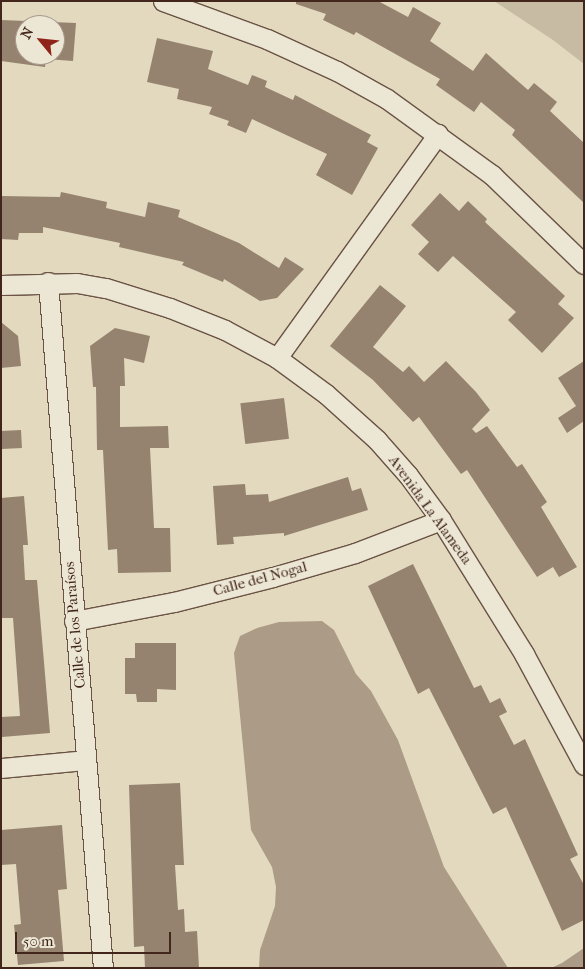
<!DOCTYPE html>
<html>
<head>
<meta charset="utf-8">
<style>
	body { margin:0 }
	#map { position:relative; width:585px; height:969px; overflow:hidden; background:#e2d9bf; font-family:"IM FELL French Canon",serif }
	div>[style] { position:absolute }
	.green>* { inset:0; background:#c7bba3 }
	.water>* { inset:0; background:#ac9c87 }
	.building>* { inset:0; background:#958370; transform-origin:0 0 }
	.roads { filter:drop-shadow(1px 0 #6a5344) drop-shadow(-1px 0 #6a5344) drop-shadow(0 1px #6a5344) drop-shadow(0 -1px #6a5344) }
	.street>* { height:19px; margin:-9.5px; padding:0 9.5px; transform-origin:9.5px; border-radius:9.5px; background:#ece6d5 }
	span { translate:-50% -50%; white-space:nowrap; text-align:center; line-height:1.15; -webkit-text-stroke:4px #ece6d5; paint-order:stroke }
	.street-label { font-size:15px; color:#42261b }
	.frame { position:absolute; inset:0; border:2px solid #42261b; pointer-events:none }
	.north { position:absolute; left:15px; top:15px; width:50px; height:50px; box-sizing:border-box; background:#ece6d5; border:1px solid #a8998b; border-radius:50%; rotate:298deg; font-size:14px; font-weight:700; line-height:20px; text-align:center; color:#42261b }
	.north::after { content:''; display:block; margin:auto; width:18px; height:22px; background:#8f2418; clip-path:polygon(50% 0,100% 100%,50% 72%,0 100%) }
	.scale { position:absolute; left:15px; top:932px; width:156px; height:22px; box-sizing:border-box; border:2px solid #42261b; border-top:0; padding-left:6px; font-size:15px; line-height:18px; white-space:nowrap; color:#42261b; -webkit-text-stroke:4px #ece6d5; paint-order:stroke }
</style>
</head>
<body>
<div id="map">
	<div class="green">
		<div style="clip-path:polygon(494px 1px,584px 1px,584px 64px,553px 40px)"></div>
	</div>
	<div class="water">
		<div style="clip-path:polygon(322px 621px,334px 630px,356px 674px,371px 691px,398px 740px,444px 867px,508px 968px,259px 968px,260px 950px,275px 906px,276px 887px,272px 867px,251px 830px,234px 653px,240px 636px,257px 628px,279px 622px)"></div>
		<div style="clip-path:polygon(584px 948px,584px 968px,551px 968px,562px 963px)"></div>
	</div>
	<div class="building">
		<div style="clip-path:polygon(296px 1px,378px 1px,408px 17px,413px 7px,441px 23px,430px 41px,473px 71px,486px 53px,528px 90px,534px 83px,557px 102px,550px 111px,584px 143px,584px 203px,512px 135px,515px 130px,481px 102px,474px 112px,436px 85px,440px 79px,356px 32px,354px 35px,323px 20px,326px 14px,296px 4px)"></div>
		<div style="clip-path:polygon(evenodd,1px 20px,76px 23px,73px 61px,46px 59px,45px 67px,1px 61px,1px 20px,25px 25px,55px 25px,55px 55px,25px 55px,25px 25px)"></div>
		<div style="clip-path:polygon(157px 38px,213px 51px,208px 69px,248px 85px,252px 75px,267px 81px,265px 87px,293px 100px,295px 95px,371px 135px,367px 142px,378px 148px,352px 195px,316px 175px,327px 154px,252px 119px,246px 133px,227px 125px,229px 121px,209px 114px,212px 107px,177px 99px,179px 89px,147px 82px)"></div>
		<div style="clip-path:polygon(61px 192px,107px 202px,106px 208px,145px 217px,148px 202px,180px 210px,178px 217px,239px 243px,279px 268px,285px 257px,304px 269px,277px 298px,260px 301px,224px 279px,223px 282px,182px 265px,184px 262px,119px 247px,120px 243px,43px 227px,43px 233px,19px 233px,18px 240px,1px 239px,1px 196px,60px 197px)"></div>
		<div style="clip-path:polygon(440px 193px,459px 211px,468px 201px,487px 219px,485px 222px,565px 296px,558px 304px,574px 318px,542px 353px,508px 320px,516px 312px,453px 256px,438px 272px,418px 254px,429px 242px,411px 225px)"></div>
		<div style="clip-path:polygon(380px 285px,406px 306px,373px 347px,403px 372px,409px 366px,424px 382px,446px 361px,476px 392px,490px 410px,472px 429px,476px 433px,487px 426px,517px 467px,522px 464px,547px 502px,541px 507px,577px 567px,559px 577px,553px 567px,537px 577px,467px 470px,461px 474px,419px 417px,413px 422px,373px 380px,330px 346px)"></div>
		<div style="clip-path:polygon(1px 322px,18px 336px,21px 366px,1px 368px)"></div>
		<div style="clip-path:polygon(115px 328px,150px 336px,144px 363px,124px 358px,125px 386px,120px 386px,120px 427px,168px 426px,169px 448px,150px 448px,154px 528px,170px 528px,171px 572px,118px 573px,117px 549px,108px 550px,103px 450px,97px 450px,96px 387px,93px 387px,90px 346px)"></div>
		<div style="clip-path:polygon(584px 361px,584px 421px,567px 433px,558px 418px,576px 406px,558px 378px)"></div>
		<div style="left:284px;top:398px;width:41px;height:44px;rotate:83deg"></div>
		<div style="left:21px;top:430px;width:18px;height:20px;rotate:87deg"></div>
		<div style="clip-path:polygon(348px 477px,352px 491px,361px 488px,368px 510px,284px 536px,284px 533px,233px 537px,234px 544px,217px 545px,213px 486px,245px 484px,246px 495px,268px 494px,269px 502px)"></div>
		<div style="clip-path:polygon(24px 496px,28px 545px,23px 545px,25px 580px,37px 580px,50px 733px,2px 737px,1px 717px,20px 716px,13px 618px,1px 618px,1px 498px)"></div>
		<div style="clip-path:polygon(413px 564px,474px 688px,481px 685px,490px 703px,500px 698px,507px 712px,499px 716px,514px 745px,525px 739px,578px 855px,570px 859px,584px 885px,584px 920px,562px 931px,506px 807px,493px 814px,429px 688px,418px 694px,368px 586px)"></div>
		<div style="clip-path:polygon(135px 643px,176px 643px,176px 690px,157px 689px,157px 702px,137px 702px,136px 694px,125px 694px,125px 658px,135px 658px)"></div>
		<div style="clip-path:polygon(180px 783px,184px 865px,175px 865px,178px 910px,184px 909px,185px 932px,197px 931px,199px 968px,145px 968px,144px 946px,134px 947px,129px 785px)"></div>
		<div style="clip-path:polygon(62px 825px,67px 889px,58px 890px,64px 961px,18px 965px,14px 925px,21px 924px,16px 864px,1px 865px,1px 830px)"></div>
	</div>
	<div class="roads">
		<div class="street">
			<div style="left:163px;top:1px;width:111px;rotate:20.1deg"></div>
			<div style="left:267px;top:39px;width:77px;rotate:24.6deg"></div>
			<div style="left:337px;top:71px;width:57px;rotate:29.2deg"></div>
			<div style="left:387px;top:99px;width:130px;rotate:35.9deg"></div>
			<div style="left:492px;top:175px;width:128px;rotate:44.1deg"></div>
			<div style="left:48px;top:282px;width:688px;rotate:85.42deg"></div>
			<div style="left:1px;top:285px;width:76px;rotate:-1.5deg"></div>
			<div style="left:77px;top:283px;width:29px;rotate:10deg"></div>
			<div style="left:106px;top:288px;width:67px;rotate:17.4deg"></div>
			<div style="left:170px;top:308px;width:59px;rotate:21.8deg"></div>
			<div style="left:225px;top:330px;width:59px;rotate:28.3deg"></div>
			<div style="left:277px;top:358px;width:61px;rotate:36.3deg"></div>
			<div style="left:326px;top:394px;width:69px;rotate:42deg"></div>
			<div style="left:377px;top:440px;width:47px;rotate:48.5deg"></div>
			<div style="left:408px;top:475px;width:56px;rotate:53.7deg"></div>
			<div style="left:441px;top:520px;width:158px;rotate:58.2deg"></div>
			<div style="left:524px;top:654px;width:126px;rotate:61.6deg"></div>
			<div style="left:277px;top:358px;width:276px;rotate:-54.3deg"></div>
			<div style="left:74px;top:621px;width:102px;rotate:-10.8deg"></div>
			<div style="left:174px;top:602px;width:102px;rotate:-14.2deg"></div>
			<div style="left:273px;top:577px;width:85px;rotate:-16.3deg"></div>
			<div style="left:355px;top:553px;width:92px;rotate:-21deg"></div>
			<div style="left:1px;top:768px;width:85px;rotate:-5.4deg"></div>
		</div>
	</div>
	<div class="street-label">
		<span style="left:430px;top:510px;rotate:54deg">Avenida La Alameda</span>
		<span style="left:260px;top:579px;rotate:-15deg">Calle del Nogal</span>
		<span style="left:75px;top:625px;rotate:-95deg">Calle de los Paraísos</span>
	</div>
	<div class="frame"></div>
	<div class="north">N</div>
	<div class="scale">50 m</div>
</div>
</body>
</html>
